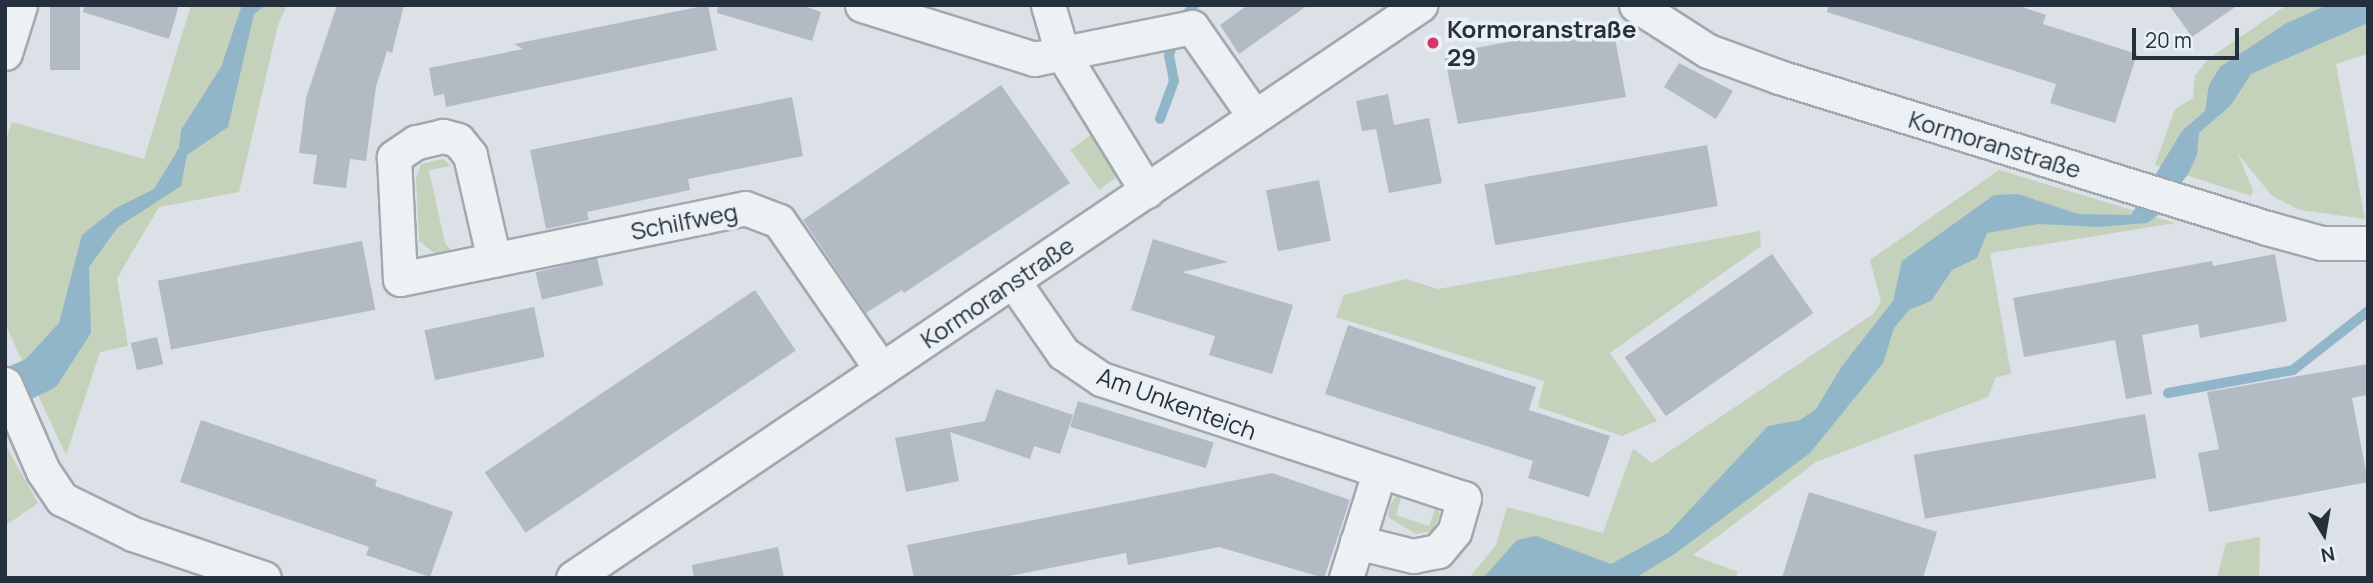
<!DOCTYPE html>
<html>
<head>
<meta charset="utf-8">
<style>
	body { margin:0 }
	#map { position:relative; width:2373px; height:583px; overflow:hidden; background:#dbe1e6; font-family:Manrope,sans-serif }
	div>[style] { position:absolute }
	.green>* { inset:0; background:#c4d1bb; transform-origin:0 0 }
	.water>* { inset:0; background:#92b6c9 }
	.stream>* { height:10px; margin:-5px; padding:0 5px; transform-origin:5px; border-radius:5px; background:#92b6c9 }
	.building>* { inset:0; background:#b2bbc3; transform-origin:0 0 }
	.roads { filter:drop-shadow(2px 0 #a0a9b0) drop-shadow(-2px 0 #a0a9b0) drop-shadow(0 2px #a0a9b0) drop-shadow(0 -2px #a0a9b0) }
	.minor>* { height:33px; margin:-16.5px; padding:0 16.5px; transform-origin:16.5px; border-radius:16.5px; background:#edf1f4 }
	.dots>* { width:19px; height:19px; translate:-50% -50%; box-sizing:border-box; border:4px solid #eaf0f4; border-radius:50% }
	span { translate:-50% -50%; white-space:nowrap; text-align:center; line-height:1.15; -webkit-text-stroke:7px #eaf0f4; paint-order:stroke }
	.poi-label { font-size:24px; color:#24313d; font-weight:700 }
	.left { translate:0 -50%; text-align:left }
	.street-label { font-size:24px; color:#24313d }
	.frame { position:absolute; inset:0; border:7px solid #24313d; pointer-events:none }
	.north { position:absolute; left:2289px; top:499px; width:70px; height:70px; -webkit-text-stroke:5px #eaf0f4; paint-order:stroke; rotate:169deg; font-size:19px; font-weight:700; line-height:28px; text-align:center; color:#24313d }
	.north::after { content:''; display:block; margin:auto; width:24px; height:32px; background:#24313d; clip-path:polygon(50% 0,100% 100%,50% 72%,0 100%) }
	.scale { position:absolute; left:2132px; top:28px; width:107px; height:32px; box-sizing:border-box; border:4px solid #24313d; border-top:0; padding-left:9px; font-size:21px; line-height:24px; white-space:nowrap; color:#24313d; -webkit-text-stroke:5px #eaf0f4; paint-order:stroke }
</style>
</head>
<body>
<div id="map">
	<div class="green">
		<div style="clip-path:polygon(191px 5px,287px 5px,278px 25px,239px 192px,159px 207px,117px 278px,128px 346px,100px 352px,66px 455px,5px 324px,5px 142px,12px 122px,144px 159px)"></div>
		<div style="clip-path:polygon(2287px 5px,2368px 5px,2368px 54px,2336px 64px,2365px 219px,2300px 210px,2272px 196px,2238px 154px,2253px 191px,2251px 196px,2155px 165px,2175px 109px,2193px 98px,2195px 76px,2208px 59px)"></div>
		<div style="left:1098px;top:130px;width:49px;height:34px;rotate:54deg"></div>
		<div style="clip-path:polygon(443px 159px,451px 166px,429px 170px,445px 243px,457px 257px,442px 259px,419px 241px,416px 178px,421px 164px)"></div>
		<div style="clip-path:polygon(1999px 170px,2175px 223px,1990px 253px,2011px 374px,1996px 377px,1988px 397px,1816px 462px,1693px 555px,1738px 572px,1735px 578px,1469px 578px,1496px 545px,1507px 507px,1603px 533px,1633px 449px,1652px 463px,1873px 314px,1881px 302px,1870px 260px)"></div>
		<div style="clip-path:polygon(1760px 231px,1761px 246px,1610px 353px,1657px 421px,1622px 436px,1538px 407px,1544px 381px,1336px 317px,1344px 295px,1406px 279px,1438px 289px)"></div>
		<div style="clip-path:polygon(5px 444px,38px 503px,5px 526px)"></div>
		<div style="clip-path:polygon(1398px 494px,1402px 495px,1396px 515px,1429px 526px,1436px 506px,1440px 515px,1432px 531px,1416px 534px,1388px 517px,1390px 504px)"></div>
		<div style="clip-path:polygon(2260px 537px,2259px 578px,2217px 578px,2226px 543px)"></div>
	</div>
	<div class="water">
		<div style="clip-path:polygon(242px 5px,266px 5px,254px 14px,228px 127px,187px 155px,181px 186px,118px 227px,89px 267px,91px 333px,56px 387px,5px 412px,5px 368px,26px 359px,59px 323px,82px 235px,116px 208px,154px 189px,179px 148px,181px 130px,221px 67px)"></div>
		<div style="clip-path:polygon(2327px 5px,2368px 5px,2368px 23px,2251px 74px,2231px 105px,2199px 133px,2197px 155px,2188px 174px,2157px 216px,2147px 223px,2098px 227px,2039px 224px,1987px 233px,1977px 258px,1952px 270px,1931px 301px,1909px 310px,1894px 328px,1883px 363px,1810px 453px,1676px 553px,1635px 578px,1483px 578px,1517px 540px,1536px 536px,1611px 564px,1668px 533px,1768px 426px,1800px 420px,1816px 409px,1842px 366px,1893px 301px,1902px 261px,1994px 195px,2018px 194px,2078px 214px,2131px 215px,2182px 131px,2205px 111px,2209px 85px,2220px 67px,2285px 24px)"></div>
	</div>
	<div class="stream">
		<div style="left:1182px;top:21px;width:20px;rotate:-53deg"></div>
		<div style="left:1160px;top:119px;width:40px;rotate:-69.8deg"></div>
		<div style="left:1174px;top:81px;width:26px;rotate:-101deg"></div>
		<div style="left:1169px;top:55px;width:21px;rotate:-71deg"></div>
		<div style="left:2168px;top:393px;width:127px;rotate:-10.4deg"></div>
		<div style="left:2293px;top:370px;width:94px;rotate:-38.1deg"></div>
	</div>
	<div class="building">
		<div style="left:50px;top:5px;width:30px;height:65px"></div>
		<div style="clip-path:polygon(84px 5px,179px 5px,169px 39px,83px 12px)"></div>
		<div style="clip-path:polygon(337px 5px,404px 5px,392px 53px,387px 51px,376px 87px,366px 161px,350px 159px,346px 188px,313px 184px,317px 155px,299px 153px,306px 98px)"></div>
		<div style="clip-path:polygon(708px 5px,717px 50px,446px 107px,444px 94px,434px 96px,429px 68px,523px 49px,514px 44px)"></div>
		<div style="clip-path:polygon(718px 5px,801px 5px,821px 12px,812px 41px,717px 13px)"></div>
		<div style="clip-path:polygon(1248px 5px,1308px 5px,1239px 54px,1220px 25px)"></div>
		<div style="clip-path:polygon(1828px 5px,2016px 5px,2046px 15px,2043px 24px,2137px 54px,2115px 123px,2050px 103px,2056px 84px,1827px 12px)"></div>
		<div style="clip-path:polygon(2169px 5px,2238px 5px,2192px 37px)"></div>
		<div style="clip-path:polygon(1582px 28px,1583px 34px,1613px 28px,1626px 97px,1458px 124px,1444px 54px)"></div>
		<div style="clip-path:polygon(1679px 63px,1733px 91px,1716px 119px,1664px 87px)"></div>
		<div style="clip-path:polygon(1001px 85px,1070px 183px,904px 293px,902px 290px,866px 313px,803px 220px)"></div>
		<div style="clip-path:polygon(1388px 94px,1394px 125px,1429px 118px,1442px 183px,1389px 193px,1376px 129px,1362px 131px,1356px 101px)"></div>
		<div style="clip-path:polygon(792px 97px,803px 156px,688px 179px,690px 190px,587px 212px,589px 220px,546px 229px,530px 150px)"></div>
		<div style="left:1707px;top:145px;width:62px;height:226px;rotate:80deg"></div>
		<div style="left:1319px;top:180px;width:62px;height:54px;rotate:79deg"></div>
		<div style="clip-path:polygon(1153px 239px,1228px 262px,1182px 272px,1293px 305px,1272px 374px,1209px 355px,1215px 336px,1131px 310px)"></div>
		<div style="left:362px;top:241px;width:70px;height:208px;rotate:79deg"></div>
		<div style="left:1772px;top:254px;width:72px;height:180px;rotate:55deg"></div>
		<div style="clip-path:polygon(2275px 254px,2287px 321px,2200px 338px,2198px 324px,2142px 335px,2152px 394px,2126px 399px,2115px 340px,2024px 357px,2013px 298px,2212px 261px,2213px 266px)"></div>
		<div style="left:597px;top:258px;width:28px;height:63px;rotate:77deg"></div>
		<div style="left:755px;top:290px;width:73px;height:326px;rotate:56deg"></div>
		<div style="left:534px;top:307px;width:51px;height:112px;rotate:78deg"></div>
		<div style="clip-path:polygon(1348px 325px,1536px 387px,1529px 410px,1610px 436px,1589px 497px,1528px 478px,1533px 461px,1325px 394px)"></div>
		<div style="left:157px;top:337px;width:28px;height:27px;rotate:77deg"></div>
		<div style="clip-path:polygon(2368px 364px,2367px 395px,2352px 398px,2368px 482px,2209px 512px,2198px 453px,2219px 449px,2207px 392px)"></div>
		<div style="clip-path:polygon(996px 389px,1073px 415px,1060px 454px,1034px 446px,1030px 459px,950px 432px,959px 481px,906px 492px,895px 438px,985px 421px)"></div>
		<div style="left:1078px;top:401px;width:142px;height:27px;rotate:17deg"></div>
		<div style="left:2145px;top:414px;width:65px;height:235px;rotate:80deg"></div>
		<div style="clip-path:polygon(201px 420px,377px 480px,375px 486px,453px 512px,430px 577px,366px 555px,369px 547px,180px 482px)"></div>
		<div style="clip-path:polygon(1272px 473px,1350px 500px,1324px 578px,1219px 547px,1128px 565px,1126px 553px,999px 578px,914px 578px,907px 545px)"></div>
		<div style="clip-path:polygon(1809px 492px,1937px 532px,1923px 578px,1782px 578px)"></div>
		<div style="clip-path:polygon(778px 547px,784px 578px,694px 578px,692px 565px)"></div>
	</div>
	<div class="roads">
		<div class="minor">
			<div style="left:862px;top:5px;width:180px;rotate:17.4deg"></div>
			<div style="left:1034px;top:59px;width:161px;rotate:-11.4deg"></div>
			<div style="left:1192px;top:27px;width:108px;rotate:55.1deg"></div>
			<div style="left:1048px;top:5px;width:50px;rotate:73.7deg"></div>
			<div style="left:1062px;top:53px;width:162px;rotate:58.4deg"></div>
			<div style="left:1636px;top:5px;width:85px;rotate:32.6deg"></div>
			<div style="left:1708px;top:51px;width:76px;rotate:20.1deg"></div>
			<div style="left:1779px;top:77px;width:511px;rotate:17.19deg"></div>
			<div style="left:2267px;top:228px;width:57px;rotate:15.3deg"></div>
			<div style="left:2322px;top:243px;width:46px"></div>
			<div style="left:5px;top:53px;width:50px;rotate:-72.6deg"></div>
			<div style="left:494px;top:260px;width:108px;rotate:-102.9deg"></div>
			<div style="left:470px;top:155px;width:19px;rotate:-129deg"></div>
			<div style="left:458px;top:140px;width:16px;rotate:-165deg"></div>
			<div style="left:443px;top:136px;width:28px;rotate:167deg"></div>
			<div style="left:416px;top:142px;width:27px;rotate:146deg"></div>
			<div style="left:394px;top:157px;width:122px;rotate:87.2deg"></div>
			<div style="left:400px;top:279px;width:352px;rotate:-11.6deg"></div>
			<div style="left:745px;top:208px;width:36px;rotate:21deg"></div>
			<div style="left:779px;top:221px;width:180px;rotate:55.4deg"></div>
			<div style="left:1013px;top:281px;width:88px;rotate:55.2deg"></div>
			<div style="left:1063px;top:353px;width:46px;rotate:34.4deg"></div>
			<div style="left:1101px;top:379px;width:382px;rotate:18.2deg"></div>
			<div style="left:1464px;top:498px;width:35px;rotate:106deg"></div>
			<div style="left:1454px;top:532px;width:25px;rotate:130deg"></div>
			<div style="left:1438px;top:551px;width:25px;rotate:169deg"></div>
			<div style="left:1413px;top:556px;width:58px;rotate:-166deg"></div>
			<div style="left:5px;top:384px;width:95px;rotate:66.4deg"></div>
			<div style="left:43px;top:471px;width:34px;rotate:56deg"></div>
			<div style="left:62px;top:499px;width:79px;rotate:26.2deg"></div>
			<div style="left:133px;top:534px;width:138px;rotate:18.6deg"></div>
			<div style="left:573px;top:578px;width:1023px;rotate:-34.08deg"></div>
			<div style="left:1346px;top:578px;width:110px;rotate:-72.6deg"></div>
		</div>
	</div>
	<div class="dots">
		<div style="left:1433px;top:43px;background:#d53569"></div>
	</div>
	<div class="poi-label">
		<span class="left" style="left:1447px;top:43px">Kormoranstraße<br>29</span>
	</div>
	<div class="street-label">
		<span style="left:1995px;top:144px;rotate:17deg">Kormoranstraße</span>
		<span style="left:684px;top:221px;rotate:-11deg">Schilfweg</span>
		<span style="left:997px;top:292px;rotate:-34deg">Kormoranstraße</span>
		<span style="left:1177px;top:403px;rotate:20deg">Am Unkenteich</span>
	</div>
	<div class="frame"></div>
	<div class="north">N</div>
	<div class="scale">20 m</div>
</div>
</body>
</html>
